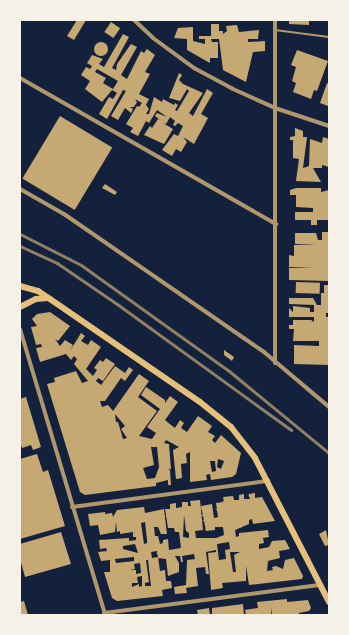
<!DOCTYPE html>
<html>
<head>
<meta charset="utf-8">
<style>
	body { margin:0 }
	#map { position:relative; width:349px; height:635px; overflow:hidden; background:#14213d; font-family:"IBM Plex Sans",sans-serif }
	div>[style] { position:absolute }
	.building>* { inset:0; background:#c6a872; transform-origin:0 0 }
	.round { border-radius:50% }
	.service>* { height:2px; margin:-1px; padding:0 1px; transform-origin:1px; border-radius:1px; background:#b1986c }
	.minor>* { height:4px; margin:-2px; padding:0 2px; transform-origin:2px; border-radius:2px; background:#b1986c }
	.secondary>* { height:6px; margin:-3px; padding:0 3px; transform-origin:3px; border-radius:3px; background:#e5c07b }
	.rail>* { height:3px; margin:-1.5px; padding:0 1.5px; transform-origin:1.5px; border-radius:1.5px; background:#918062 }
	span { translate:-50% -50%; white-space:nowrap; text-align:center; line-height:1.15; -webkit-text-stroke:4px #f6f1e7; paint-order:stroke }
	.frame { position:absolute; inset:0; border:21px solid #f6f1e7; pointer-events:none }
</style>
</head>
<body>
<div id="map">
	<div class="building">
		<div style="clip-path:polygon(77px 20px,86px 20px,74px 40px,67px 36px)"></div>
		<div style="clip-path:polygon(289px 20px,309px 20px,309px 25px,289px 24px)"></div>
		<div style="left:111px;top:22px;width:11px;height:12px;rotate:34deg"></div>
		<div style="clip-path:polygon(211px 24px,219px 24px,219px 31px,223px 31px,223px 34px,227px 31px,226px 26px,237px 25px,239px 32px,259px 30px,258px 39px,248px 39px,248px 42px,265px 41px,265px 51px,253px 52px,246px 82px,223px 70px,219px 39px,211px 39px,212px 42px,218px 42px,218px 58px,210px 58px,210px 63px,187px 50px,187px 39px,174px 38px,178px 28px,193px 27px,193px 41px,205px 44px,205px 39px,199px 39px,199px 36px,211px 36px)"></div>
		<div style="clip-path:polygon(evenodd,123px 34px,129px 37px,112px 68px,116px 70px,117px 64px,131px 44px,137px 47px,121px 75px,127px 79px,141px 51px,144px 53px,147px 49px,155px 55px,145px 72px,150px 74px,139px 94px,149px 99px,146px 105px,149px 109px,146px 114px,149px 114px,154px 97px,162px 102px,163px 99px,174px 105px,175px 103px,178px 105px,175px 110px,177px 111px,189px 91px,187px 89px,180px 101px,169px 98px,179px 73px,182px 75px,179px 80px,183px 84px,203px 93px,189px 113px,193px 116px,207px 89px,213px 93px,201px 114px,208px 118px,194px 144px,183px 137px,187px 142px,181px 152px,176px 149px,172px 156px,162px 150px,174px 134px,178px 136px,183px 126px,178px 123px,175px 126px,173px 125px,175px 121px,170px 117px,166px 124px,163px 123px,173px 129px,164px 144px,144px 135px,150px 126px,152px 128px,158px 119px,160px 120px,155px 116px,157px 113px,167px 117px,157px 110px,149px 123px,146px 121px,138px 136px,130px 132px,133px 128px,126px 124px,137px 106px,139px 107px,142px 103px,135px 99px,137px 102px,134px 107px,130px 107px,133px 109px,131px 113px,125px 108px,118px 120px,111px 116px,126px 91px,123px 90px,107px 119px,99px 114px,109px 97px,113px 99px,117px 93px,112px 90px,102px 102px,85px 89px,90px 81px,81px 75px,86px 67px,90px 69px,92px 66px,87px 63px,92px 55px,103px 59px,99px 64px,104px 67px,123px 34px,97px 69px,118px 81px,113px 89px,103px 83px,106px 78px,95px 72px,97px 69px)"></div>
		<div class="round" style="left:94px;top:42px;width:14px;height:14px"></div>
		<div style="clip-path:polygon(297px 50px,328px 61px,317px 91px,314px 90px,311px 99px,293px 92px,296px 83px,292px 81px,296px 67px,291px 65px)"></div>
		<div style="clip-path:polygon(327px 83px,329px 84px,328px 106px,320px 103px)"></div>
		<div style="left:60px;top:116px;width:61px;height:73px;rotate:31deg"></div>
		<div style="clip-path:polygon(295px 128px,303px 131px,303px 137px,307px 137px,303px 168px,309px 166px,310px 139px,322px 143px,323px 137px,329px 139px,329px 167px,322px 165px,322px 168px,313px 168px,321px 182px,296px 181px,299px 159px,293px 158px,293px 140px,290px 140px,290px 137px,295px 136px)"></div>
		<div style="clip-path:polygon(105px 184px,117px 192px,115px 195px,102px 188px)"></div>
		<div style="clip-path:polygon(296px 188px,321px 188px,321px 192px,329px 190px,329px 220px,317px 220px,317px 225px,311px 225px,311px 220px,295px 220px,295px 212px,313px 212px,313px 208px,296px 207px,296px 195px,290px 195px,290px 190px)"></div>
		<div style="clip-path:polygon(322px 232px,329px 232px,329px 281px,289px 280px,289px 268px,314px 268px,289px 267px,289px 255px,294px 256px,294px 245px,317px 245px,295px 244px,295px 233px,316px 233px,318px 240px,322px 240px)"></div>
		<div style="left:296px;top:282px;width:24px;height:11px;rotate:2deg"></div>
		<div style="clip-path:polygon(324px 285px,329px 285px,329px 313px,326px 313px,326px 317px,329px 317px,329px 365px,294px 364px,294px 345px,319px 346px,319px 341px,293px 341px,294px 329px,289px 329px,289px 325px,293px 325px,293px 320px,311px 320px,314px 322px,314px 317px,289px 317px,289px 308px,293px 312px,293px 306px,310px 308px,310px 312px,314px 312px,314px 305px,289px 304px,289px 298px,313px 298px,317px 305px,321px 305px,321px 293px,324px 293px)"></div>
		<div style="clip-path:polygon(evenodd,50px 312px,70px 326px,58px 341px,55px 339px,60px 346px,65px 340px,73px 345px,70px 351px,81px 333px,85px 336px,81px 341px,88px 345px,91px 340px,101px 347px,86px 369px,93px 376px,97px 370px,94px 368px,100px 360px,103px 362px,106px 358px,115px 364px,103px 381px,98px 378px,96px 381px,101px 385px,115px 366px,125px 373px,129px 367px,133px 370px,125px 381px,121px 378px,105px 401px,100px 401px,102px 407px,108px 405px,113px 411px,139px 374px,149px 381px,138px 397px,157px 411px,139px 436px,152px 439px,156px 433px,147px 427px,160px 409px,141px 395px,146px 387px,165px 400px,165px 403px,170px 396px,178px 402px,165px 420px,171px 425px,175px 428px,180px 420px,184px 423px,181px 428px,187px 432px,198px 416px,212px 426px,208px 432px,215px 436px,212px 440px,215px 443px,221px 435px,241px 453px,236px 474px,232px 477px,211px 480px,210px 474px,206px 475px,207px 480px,190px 482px,190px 452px,186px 454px,187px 463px,181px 464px,182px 478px,176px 479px,173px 450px,179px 447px,166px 440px,164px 443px,169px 444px,171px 469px,167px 470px,170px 470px,171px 485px,168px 485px,168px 480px,156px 483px,156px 486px,85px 495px,80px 492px,47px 384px,55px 382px,54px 378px,76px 371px,82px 383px,88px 381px,74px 364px,77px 359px,74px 356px,71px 360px,66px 354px,40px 362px,36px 348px,42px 347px,41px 344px,36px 345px,31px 327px,37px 326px,32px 319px,37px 314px,50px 312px,115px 414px,125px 426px,121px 429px,127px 438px,123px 439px,118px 422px,116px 422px,115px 414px,50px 312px,151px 447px,157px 447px,159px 467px,155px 478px,147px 479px,143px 468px,154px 465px,151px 447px,50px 312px,218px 459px,224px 461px,221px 469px,217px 467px,218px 459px,50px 312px,210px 461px,215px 461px,216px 471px,212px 472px,210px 461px)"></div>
		<div style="clip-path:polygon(224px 350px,234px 357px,232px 361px,224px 355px)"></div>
		<div style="clip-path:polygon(26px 397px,41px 447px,33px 450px,31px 445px,22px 448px,20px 442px,20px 399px)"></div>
		<div style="clip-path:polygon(37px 454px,43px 472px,48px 470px,65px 526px,20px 539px,20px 459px)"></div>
		<div style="clip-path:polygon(evenodd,255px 493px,255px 498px,262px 497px,275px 521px,253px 524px,252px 519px,249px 520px,249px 524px,235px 530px,236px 537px,239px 536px,239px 533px,268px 530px,269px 537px,263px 538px,264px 543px,259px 544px,259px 549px,269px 547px,272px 541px,285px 540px,290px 549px,279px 551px,280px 558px,268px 561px,267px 571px,273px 570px,272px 567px,276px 566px,283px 569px,285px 560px,294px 558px,303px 576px,302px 579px,249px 585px,246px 566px,246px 581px,222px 583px,223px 588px,211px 590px,208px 553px,216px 552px,216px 550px,206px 552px,209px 574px,206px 574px,205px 567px,196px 568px,198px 586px,186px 588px,187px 593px,175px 594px,174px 587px,186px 585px,187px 560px,195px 559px,194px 554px,182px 556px,183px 562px,181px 562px,180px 556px,175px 556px,179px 563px,179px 572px,168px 576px,166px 559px,158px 558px,157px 551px,151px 552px,152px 558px,158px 557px,160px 571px,165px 570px,166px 581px,171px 581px,172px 588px,162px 590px,163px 596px,117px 601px,112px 598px,104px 572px,110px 572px,110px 560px,101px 561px,98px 552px,107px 551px,106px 548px,100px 549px,99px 540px,129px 538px,129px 541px,136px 540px,136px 537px,133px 537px,133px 532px,120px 534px,120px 531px,117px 532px,116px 522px,115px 532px,100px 535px,98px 525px,90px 526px,88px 514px,105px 512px,105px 514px,112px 513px,113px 517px,117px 510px,144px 507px,145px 513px,164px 509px,167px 534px,161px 534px,158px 527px,154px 527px,155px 536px,158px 536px,160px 544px,163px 543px,163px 540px,168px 539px,169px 550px,181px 548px,179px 532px,175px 532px,174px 528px,168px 528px,165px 509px,170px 509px,170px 504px,176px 503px,176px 508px,182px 507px,182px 502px,188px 502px,188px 506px,191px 506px,190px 501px,200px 500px,203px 530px,195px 531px,196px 538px,216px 538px,224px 535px,223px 527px,215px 527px,215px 530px,206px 531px,201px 506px,212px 504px,214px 518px,218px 517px,216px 503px,224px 502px,223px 497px,233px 496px,234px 500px,239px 500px,239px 495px,244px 494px,244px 499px,250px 499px,249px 494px,255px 493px,184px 515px,186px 531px,189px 533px,189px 538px,183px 537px,184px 515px,255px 493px,145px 522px,147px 540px,147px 543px,144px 544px,141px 523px,145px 522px,255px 493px,229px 542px,230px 549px,225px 550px,226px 559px,219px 560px,217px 544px,229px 542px,255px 493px,135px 544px,138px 553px,123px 549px,123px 546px,135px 544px,255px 493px,230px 552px,240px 552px,234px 555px,236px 572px,233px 572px,230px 552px,255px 493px,134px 557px,134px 561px,116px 563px,115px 559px,134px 557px,255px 493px,146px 560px,148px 560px,151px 586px,145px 586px,145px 583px,149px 582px,146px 560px,255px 493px,140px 563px,141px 573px,136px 574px,136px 570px,130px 570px,135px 569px,134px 564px,140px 563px,255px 493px,142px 576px,142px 586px,139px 587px,139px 584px,132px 587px,132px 583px,138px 583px,137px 577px,142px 576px)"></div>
		<div style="clip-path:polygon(326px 530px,329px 545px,325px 546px,319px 534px)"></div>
		<div style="clip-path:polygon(61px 532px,71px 564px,25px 577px,20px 559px,20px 544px)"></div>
		<div style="clip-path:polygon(287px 599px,287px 602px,308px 600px,311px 608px,309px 611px,299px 613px,299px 615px,272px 615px,271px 608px,271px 615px,246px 615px,245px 610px,258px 608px,257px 602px)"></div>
		<div style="clip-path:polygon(24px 601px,28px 615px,20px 615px,20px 602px)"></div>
		<div style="clip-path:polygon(243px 604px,244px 615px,212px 615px,212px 608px)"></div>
		<div style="clip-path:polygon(209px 608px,210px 615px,198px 615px,197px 610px)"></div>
	</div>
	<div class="service">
		<div style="left:275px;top:30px;width:54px;rotate:7.4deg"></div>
	</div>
	<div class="minor">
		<div style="left:134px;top:20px;width:26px;rotate:43deg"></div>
		<div style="left:153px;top:38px;width:51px;rotate:36.2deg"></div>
		<div style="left:194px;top:68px;width:44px;rotate:28.3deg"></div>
		<div style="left:233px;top:89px;width:46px;rotate:24.3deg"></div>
		<div style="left:275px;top:108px;width:57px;rotate:18.4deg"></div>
		<div style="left:275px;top:20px;width:343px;rotate:90deg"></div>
		<div style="left:20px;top:78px;width:295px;rotate:29.7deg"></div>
		<div style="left:20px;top:189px;width:51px;rotate:29.6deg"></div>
		<div style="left:64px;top:214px;width:243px;rotate:34.6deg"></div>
		<div style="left:264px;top:352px;width:85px;rotate:40.2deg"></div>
		<div style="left:20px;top:329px;width:298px;rotate:73.4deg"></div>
		<div style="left:72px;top:507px;width:198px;rotate:-7.6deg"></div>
		<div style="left:104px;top:613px;width:219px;rotate:-7.4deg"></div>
	</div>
	<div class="secondary">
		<div style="left:20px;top:286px;width:19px;rotate:16deg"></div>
		<div style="left:38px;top:291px;width:14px;rotate:34deg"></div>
		<div style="left:50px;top:299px;width:182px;rotate:34.5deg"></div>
		<div style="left:200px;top:402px;width:40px;rotate:39deg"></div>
		<div style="left:231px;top:427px;width:39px;rotate:52deg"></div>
		<div style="left:255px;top:458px;width:162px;rotate:62.8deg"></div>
		<div style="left:20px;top:307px;width:18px;rotate:-27deg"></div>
		<div style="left:36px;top:299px;width:12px;rotate:-5deg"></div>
	</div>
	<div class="rail">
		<div style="left:20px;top:234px;width:68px;rotate:26.9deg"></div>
		<div style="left:81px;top:265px;width:182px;rotate:35.6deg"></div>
		<div style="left:229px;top:371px;width:129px;rotate:39.4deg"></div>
		<div style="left:20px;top:246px;width:41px;rotate:24.7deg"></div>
		<div style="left:57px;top:263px;width:73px;rotate:34.3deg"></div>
		<div style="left:117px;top:304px;width:215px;rotate:35.9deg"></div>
	</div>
	<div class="frame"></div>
</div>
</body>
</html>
